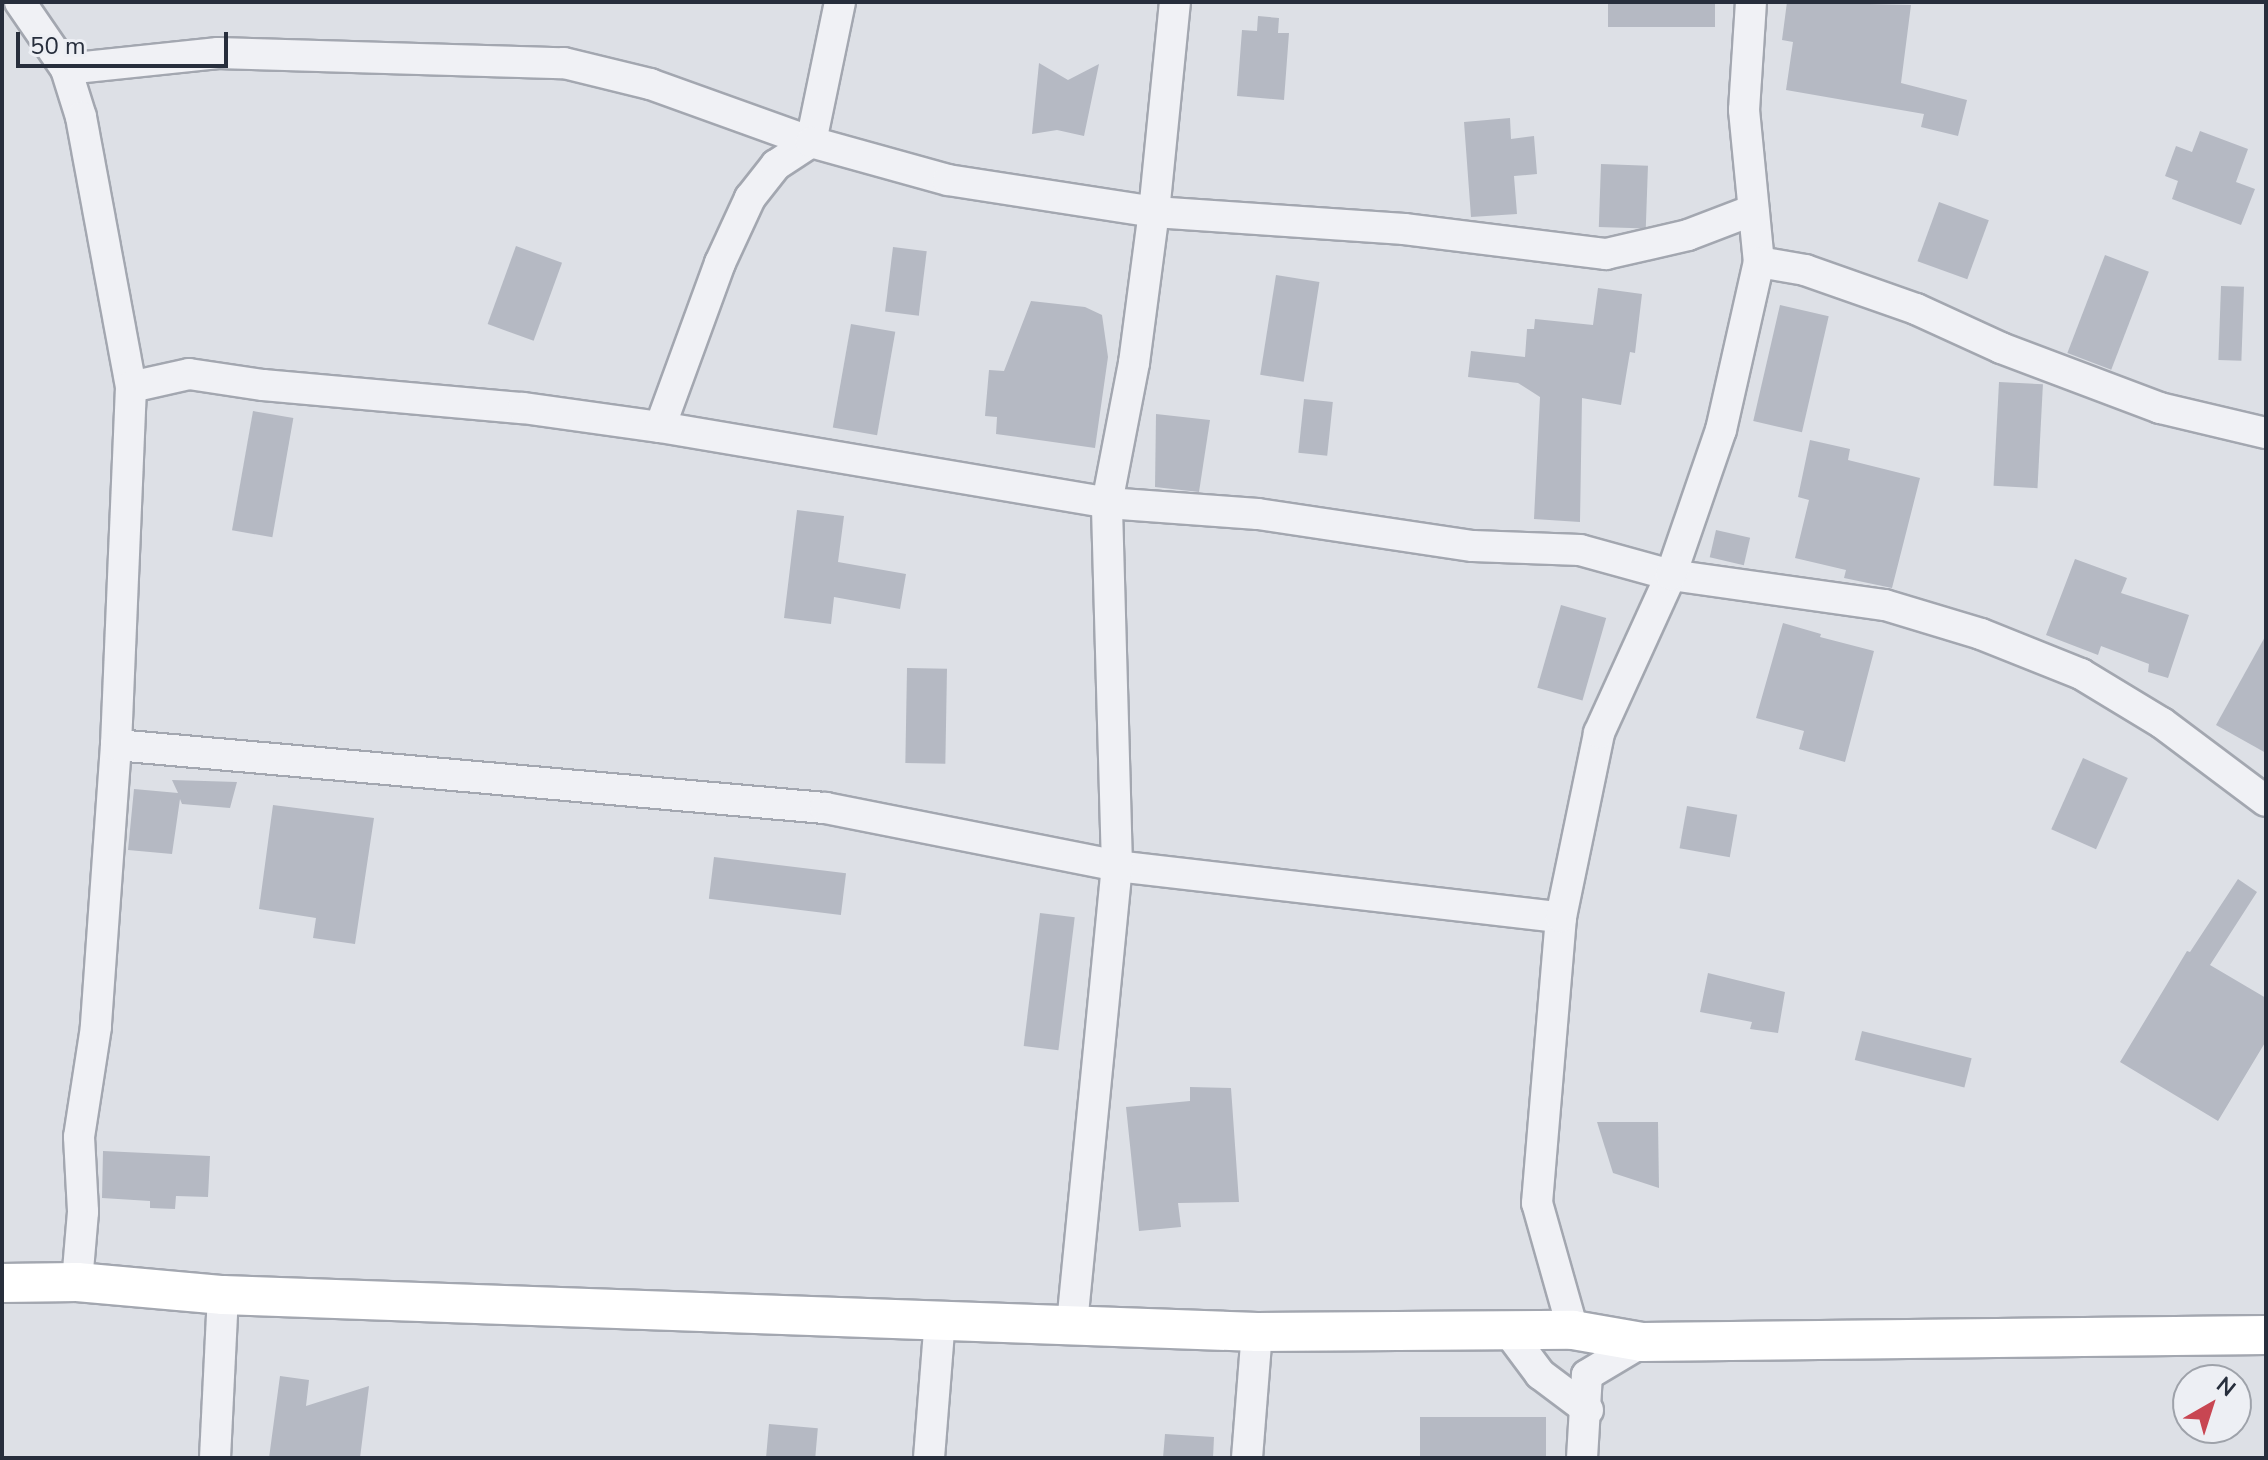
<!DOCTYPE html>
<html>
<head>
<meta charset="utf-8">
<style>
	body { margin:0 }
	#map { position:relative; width:2268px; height:1460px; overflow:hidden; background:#dde0e6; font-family:"Nunito Sans",sans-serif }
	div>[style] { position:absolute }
	.building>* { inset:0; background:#b5b9c3; transform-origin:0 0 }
	.roads { filter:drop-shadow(2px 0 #a3a7b0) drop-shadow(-2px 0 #a3a7b0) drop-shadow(0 2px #a3a7b0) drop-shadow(0 -2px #a3a7b0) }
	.minor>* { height:30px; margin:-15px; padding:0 15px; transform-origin:15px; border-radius:15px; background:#f0f1f5 }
	.major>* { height:38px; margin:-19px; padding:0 19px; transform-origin:19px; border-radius:19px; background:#fff }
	span { translate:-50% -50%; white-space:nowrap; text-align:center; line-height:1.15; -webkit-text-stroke:6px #edeff4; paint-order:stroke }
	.frame { position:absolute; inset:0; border:4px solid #272e3c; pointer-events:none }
	.north { position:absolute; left:2172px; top:1364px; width:80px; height:80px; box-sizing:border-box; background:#edeff4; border:2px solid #9ea2aa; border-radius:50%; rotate:39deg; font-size:22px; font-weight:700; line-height:32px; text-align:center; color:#272e3c }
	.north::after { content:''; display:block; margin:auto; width:28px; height:36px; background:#c84652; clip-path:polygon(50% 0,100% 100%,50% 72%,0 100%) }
	.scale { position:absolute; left:16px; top:32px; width:212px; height:36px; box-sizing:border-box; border:4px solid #272e3c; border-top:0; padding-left:10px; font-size:24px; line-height:28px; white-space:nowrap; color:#272e3c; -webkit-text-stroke:6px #edeff4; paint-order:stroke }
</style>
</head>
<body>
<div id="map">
	<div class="building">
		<div style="left:1608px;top:2px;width:107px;height:25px"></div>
		<div style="clip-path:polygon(1787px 2px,1911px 5px,1901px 83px,1967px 100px,1958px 136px,1921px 127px,1924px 114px,1786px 90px,1793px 42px,1782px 40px)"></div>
		<div style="clip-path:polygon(1258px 16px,1279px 18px,1278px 33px,1289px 33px,1284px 100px,1237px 96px,1242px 30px,1257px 31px)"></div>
		<div style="clip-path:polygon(1039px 63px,1068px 80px,1099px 64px,1084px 136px,1057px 130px,1032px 134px)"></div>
		<div style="clip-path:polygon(1510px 118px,1511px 139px,1534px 136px,1537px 174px,1514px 176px,1517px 214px,1471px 217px,1464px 122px)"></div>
		<div style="clip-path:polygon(2200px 131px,2248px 149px,2236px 182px,2255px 189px,2241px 225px,2172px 199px,2178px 181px,2165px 176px,2176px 146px,2192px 152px)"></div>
		<div style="left:1601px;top:164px;width:47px;height:63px;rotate:2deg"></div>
		<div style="left:1939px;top:202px;width:53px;height:63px;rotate:20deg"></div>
		<div style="left:516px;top:246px;width:49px;height:83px;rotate:20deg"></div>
		<div style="left:893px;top:247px;width:34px;height:65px;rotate:7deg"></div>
		<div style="left:2105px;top:255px;width:47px;height:105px;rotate:21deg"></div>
		<div style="left:1276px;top:275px;width:44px;height:101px;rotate:9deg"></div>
		<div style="left:2221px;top:286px;width:23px;height:74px;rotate:2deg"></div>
		<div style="clip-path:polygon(1598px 288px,1642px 294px,1635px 353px,1630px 352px,1621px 405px,1582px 398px,1580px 522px,1534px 519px,1540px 397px,1518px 383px,1468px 377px,1471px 351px,1525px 357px,1527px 329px,1534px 329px,1535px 319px,1593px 325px)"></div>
		<div style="clip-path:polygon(1031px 301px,1085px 307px,1102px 315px,1108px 357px,1095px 448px,996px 434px,997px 417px,985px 416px,989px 370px,1004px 371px)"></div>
		<div style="left:1780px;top:305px;width:50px;height:119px;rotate:13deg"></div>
		<div style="left:851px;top:324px;width:45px;height:105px;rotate:10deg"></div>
		<div style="left:1999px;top:382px;width:44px;height:104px;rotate:3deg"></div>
		<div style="left:1304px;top:399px;width:29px;height:54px;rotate:6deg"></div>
		<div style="left:253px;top:411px;width:41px;height:121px;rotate:10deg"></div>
		<div style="clip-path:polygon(1156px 414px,1210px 420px,1199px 492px,1155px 487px)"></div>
		<div style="clip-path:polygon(1810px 440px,1850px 449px,1848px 460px,1920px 478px,1892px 588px,1844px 578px,1846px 570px,1795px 558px,1809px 500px,1798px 497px)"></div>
		<div style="clip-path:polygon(797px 510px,844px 516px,838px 562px,906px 574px,900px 609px,834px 597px,831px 624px,784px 618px)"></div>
		<div style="left:1716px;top:530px;width:35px;height:28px;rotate:13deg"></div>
		<div style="clip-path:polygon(2075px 559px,2127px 578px,2121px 593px,2189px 615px,2168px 678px,2148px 672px,2149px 664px,2101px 646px,2098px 655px,2046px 635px)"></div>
		<div style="left:1561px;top:605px;width:47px;height:86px;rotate:16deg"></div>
		<div style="clip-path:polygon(1783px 623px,1821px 634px,1820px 637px,1874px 651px,1845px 762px,1799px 749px,1804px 731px,1756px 718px)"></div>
		<div style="clip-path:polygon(2266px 635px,2266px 753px,2216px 725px)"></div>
		<div style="left:907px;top:668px;width:40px;height:95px;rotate:1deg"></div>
		<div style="left:2083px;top:758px;width:49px;height:78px;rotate:24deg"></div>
		<div style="clip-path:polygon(172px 780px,237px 782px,230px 808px,182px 804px,180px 799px,172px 854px,128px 850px,134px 789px,178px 793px)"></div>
		<div style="clip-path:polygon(273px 805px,374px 818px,355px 944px,313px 938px,316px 918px,259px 909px)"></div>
		<div style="left:1687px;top:806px;width:51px;height:43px;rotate:10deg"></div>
		<div style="left:714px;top:857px;width:133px;height:42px;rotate:7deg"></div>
		<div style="clip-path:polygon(2238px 879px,2257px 892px,2210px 965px,2266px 998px,2266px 1041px,2218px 1121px,2120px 1062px,2187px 951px,2190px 952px)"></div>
		<div style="left:1040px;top:913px;width:35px;height:134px;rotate:7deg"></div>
		<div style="clip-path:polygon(1708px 973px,1785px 992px,1778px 1033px,1750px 1029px,1752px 1022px,1700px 1012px)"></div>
		<div style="left:1862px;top:1031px;width:113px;height:30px;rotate:14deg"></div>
		<div style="clip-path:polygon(1190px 1087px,1231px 1088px,1239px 1202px,1178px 1203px,1181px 1227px,1139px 1231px,1126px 1107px,1190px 1101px)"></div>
		<div style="clip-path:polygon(1597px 1122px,1658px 1122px,1659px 1188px,1613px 1173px)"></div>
		<div style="clip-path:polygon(103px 1151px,210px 1156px,208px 1197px,176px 1196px,175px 1209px,150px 1208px,150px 1201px,102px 1198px)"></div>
		<div style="clip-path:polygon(280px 1376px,309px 1380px,306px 1406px,369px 1386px,360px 1458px,269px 1458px)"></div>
		<div style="left:1420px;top:1417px;width:126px;height:41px"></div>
		<div style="left:769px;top:1424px;width:49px;height:34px;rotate:5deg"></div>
		<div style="clip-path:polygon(1165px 1434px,1214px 1437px,1213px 1458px,1163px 1458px)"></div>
	</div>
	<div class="roads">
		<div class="minor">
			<div style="left:20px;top:2px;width:81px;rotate:55.5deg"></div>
			<div style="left:66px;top:69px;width:50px;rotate:72.6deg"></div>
			<div style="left:81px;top:117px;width:275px;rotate:79.5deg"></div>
			<div style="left:131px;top:387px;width:358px;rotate:92.4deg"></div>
			<div style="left:116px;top:745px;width:283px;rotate:94.1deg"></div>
			<div style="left:96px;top:1027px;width:111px;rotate:98.8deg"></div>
			<div style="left:79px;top:1137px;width:75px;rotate:86.9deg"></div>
			<div style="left:83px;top:1212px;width:70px;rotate:94.9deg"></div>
			<div style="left:1751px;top:2px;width:108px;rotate:93.7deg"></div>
			<div style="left:1744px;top:110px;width:153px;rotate:84.4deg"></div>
			<div style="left:66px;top:69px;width:153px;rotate:-6deg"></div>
			<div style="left:218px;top:53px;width:346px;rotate:1.7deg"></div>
			<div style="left:564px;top:63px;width:89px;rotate:13.7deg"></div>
			<div style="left:650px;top:84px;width:171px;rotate:19.8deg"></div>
			<div style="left:811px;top:142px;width:143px;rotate:-78.3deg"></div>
			<div style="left:131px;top:387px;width:59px;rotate:-12.6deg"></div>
			<div style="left:189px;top:374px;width:75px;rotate:8.5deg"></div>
			<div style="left:263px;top:385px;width:261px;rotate:5.1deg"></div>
			<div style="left:523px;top:408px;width:138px;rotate:7.9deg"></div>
			<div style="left:660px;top:427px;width:453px;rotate:9.6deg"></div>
			<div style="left:1107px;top:503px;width:151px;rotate:4.2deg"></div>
			<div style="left:1258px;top:514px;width:217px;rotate:8.5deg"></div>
			<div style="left:1473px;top:546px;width:107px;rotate:2.1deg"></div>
			<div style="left:1580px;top:550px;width:94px;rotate:15.4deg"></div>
			<div style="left:1671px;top:575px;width:216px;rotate:8deg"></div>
			<div style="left:1885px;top:605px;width:100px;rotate:16.8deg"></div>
			<div style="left:1981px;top:634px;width:108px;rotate:21.8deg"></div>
			<div style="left:2081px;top:674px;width:95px;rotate:31.2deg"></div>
			<div style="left:2162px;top:723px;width:130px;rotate:36.9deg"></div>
			<div style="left:660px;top:427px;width:175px;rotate:-69.9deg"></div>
			<div style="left:720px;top:263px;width:72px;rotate:-65.2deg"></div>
			<div style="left:750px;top:198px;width:42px;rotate:-51.8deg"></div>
			<div style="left:776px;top:165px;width:42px;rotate:-33.3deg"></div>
			<div style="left:811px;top:142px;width:142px;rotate:15.5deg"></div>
			<div style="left:948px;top:180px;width:208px;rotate:8.8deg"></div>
			<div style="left:1154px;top:212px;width:251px;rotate:3.9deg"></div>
			<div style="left:1404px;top:229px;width:204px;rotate:7.1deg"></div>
			<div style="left:1606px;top:254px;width:84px;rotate:-13deg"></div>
			<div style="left:1688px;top:235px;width:70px;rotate:-21deg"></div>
			<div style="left:116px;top:745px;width:712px;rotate:5.08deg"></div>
			<div style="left:825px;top:808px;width:298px;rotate:11.2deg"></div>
			<div style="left:1117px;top:866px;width:447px;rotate:6.6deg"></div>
			<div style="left:1072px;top:1324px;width:460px;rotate:-84.4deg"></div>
			<div style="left:1117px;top:866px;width:363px;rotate:-91.6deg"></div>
			<div style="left:1107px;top:503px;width:143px;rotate:-79.1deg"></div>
			<div style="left:1134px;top:363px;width:152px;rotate:-82.5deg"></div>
			<div style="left:1154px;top:212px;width:211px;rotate:-84.3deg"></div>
			<div style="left:1573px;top:1330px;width:132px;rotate:-105.8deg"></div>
			<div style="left:1537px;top:1203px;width:287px;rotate:-85.2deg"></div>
			<div style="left:1561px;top:917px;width:188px;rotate:-78.3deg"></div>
			<div style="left:1599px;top:733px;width:174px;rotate:-65.5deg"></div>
			<div style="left:1671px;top:575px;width:153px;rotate:-71deg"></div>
			<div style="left:1721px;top:430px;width:172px;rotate:-77.3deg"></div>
			<div style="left:1759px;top:262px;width:47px;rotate:9.9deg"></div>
			<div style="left:1805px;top:270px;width:118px;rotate:19.4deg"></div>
			<div style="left:1916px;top:309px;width:94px;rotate:24.6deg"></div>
			<div style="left:2001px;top:348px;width:170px;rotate:20.7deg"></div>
			<div style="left:2160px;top:408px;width:109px;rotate:13.3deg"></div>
			<div style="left:1508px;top:1331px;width:54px;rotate:53.3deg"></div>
			<div style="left:1540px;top:1374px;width:60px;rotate:36.9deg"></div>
			<div style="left:215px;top:1458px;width:163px;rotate:-87.2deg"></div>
			<div style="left:929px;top:1458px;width:139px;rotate:-85.5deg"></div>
			<div style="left:1247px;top:1458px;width:126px;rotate:-85.5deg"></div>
			<div style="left:1582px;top:1458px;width:83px;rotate:-86.6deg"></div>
			<div style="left:1587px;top:1375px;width:64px;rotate:-31deg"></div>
		</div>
		<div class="major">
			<div style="left:2px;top:1283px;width:75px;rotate:-0.8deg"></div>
			<div style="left:77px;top:1282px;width:147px;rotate:5.1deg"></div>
			<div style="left:223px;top:1295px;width:1035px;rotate:2.05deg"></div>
			<div style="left:1257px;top:1332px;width:316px;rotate:-0.4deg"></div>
			<div style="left:1573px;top:1330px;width:70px;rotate:9.9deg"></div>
			<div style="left:1642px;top:1342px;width:624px;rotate:-0.64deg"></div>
		</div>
	</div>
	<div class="frame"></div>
	<div class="north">N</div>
	<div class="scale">50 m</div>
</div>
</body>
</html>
